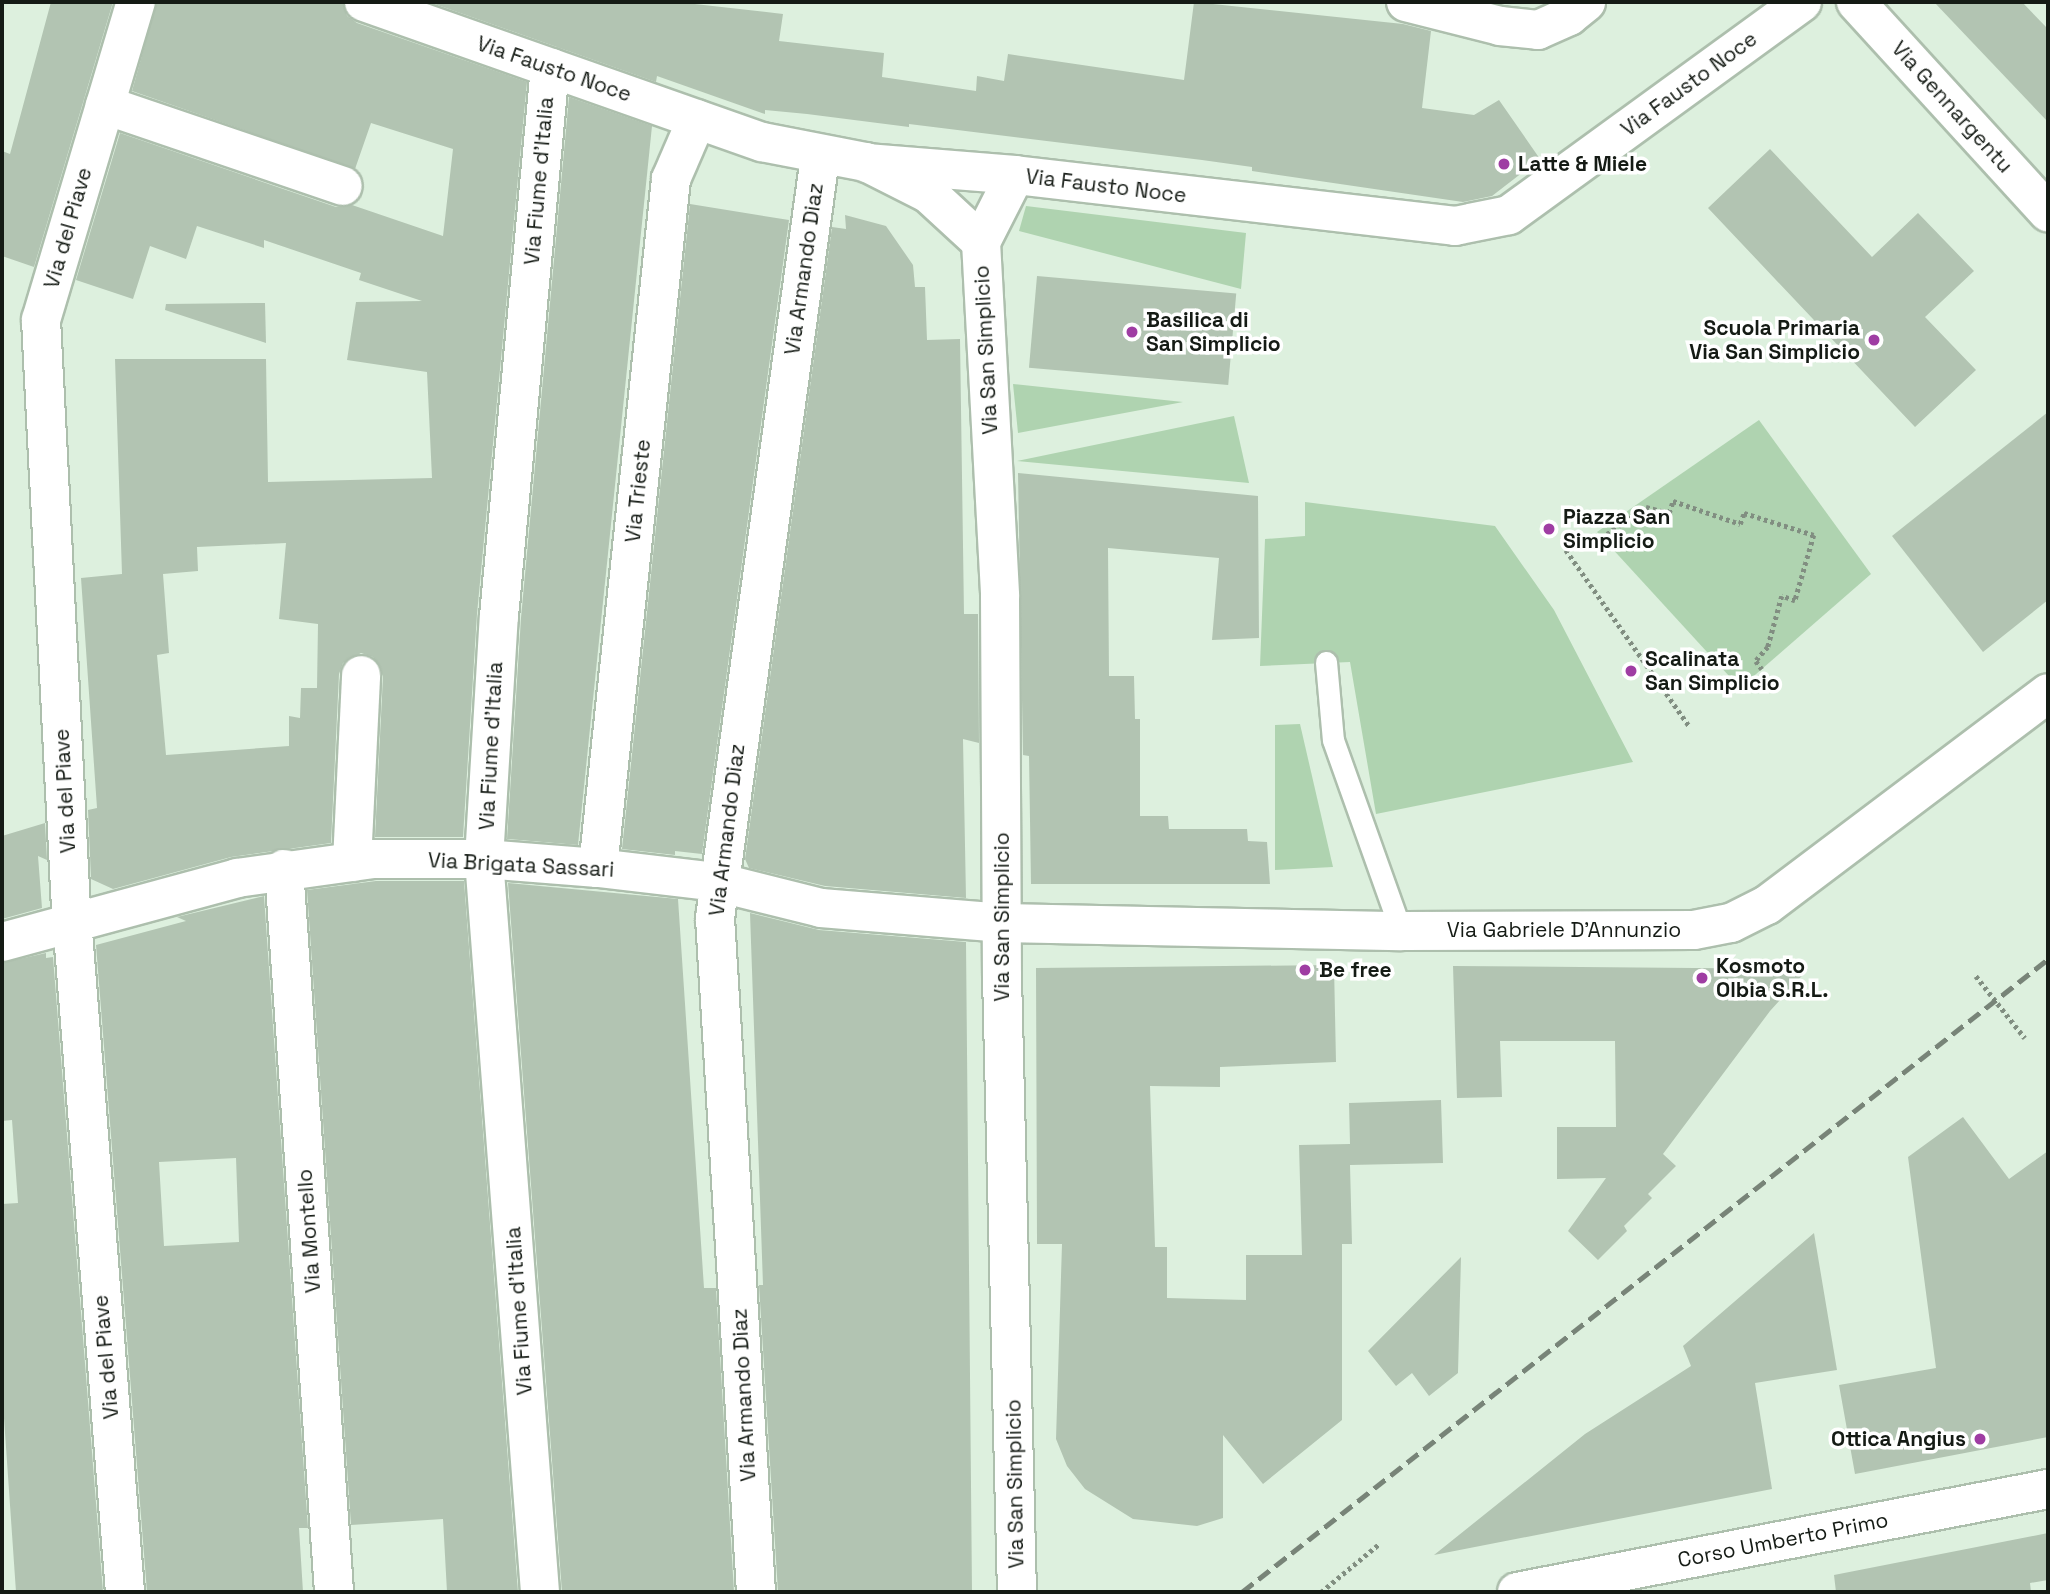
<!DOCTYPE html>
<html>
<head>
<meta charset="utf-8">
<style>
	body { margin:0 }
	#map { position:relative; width:2050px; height:1594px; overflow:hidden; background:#ddf0de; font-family:"Space Grotesk",sans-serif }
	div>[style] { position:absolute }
	.green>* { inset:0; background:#afd3b0 }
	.building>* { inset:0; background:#b2c4b2; transform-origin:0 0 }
	.path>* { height:4.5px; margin-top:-2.25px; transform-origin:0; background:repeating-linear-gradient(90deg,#818e81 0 3.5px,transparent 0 7px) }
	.roads { filter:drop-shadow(2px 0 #adbfad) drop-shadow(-2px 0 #adbfad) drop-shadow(0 2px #adbfad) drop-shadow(0 -2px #adbfad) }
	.lane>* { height:21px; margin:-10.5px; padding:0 10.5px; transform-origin:10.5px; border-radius:10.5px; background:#fff }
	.street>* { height:38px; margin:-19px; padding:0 19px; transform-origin:19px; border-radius:19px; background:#fff }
	.secondary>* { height:38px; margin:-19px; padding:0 19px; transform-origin:19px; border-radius:19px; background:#fff }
	.rail>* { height:5px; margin-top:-2.5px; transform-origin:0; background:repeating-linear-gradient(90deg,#788478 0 14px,transparent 0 21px) }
	.dots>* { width:19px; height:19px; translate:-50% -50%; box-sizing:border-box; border:4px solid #fff; border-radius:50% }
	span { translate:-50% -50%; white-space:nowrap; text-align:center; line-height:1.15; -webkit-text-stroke:7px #fff; paint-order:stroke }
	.street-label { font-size:21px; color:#151b15 }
	.poi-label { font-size:21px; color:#151b15; font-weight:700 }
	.left { translate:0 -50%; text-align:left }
	.right { translate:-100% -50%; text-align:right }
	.frame { position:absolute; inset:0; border:4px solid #151b15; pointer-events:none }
</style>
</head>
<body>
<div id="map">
	<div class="green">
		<div style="clip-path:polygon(1026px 206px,1246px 233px,1241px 289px,1019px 231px)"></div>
		<div style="clip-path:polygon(1013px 384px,1183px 402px,1018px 433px)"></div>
		<div style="clip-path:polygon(1234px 416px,1249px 483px,1017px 461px)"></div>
		<div style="clip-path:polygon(1759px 420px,1871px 574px,1740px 688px,1597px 532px)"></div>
		<div style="clip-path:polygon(1305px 502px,1495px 526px,1554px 610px,1633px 762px,1376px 814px,1350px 662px,1260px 666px,1265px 539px,1305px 536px)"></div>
		<div style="clip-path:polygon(1300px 724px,1333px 867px,1275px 870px,1275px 725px)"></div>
	</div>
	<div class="building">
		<div style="clip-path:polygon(51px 2px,113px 2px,34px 267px,2px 256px,2px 151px,10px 154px)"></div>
		<div style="clip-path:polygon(evenodd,157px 2px,343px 2px,347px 16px,357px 23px,527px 82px,477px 614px,463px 837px,375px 837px,383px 676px,373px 657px,361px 653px,343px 663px,339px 674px,331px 843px,231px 857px,113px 889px,91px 879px,88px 810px,97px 808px,81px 578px,122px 574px,115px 359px,266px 359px,268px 482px,432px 478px,427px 372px,347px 360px,356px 302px,422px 301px,359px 280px,361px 273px,264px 240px,264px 248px,197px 226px,186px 259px,150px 246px,133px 299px,76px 280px,120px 133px,336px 207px,352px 205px,443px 236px,453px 149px,371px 123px,355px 169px,132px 91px,157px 2px,286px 543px,279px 619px,318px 624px,317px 688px,301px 688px,300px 718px,289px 716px,289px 746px,166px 755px,157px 655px,169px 653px,163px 574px,198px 571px,197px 547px,286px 543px)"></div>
		<div style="clip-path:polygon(429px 2px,677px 2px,783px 14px,779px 41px,884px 53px,882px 77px,976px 91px,977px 76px,1004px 81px,1008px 54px,1184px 80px,1194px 2px,1403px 24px,1431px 31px,1422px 108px,1474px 115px,1499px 100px,1540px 159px,1492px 196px,1463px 202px,1252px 171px,1252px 167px,1202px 160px,909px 124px,909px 127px,807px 114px,765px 110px,765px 114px,657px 76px,656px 82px)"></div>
		<div style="clip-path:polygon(1934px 2px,2022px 2px,2048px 29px,2048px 122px)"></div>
		<div style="clip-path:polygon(569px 97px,652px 126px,578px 845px,507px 839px,521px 618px)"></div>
		<div style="clip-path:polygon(1770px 149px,1872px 257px,1918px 213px,1974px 271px,1925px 317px,1976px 370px,1915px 427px,1708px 208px)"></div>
		<div style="clip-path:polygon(690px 204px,789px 220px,702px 854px,675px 851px,675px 855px,622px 849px)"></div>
		<div style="clip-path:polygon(845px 215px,886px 226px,913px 265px,915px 287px,925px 287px,927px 340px,960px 339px,964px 614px,978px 614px,979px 743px,963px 739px,966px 898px,825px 886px,749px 868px,745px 859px,832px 227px,846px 229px)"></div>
		<div style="left:1037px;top:276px;width:200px;height:92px;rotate:5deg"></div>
		<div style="clip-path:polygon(265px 303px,266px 343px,165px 310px,166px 304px)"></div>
		<div style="clip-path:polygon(2048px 412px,2048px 600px,1983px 652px,1892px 536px)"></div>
		<div style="clip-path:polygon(1018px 473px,1258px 496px,1259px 638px,1212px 640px,1219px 558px,1108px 548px,1109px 676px,1134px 676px,1135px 719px,1140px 719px,1140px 816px,1168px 816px,1169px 829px,1247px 829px,1248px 841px,1267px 842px,1270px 884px,1031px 884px,1029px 756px,1023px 755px)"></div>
		<div style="clip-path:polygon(45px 823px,47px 860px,38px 856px,42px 908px,2px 919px,2px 836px)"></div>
		<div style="clip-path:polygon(376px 881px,464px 881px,518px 1592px,447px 1592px,443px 1519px,351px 1525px,307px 890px)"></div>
		<div style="clip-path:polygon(508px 883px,678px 899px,704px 1288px,716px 1288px,734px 1592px,562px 1592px)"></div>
		<div style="clip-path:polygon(evenodd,264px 896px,308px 1528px,299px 1528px,303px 1592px,147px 1592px,96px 945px,186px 921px,177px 917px,264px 896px,236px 1158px,239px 1242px,164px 1246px,159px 1162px,236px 1158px)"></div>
		<div style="clip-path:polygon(750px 913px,819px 930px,966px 942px,972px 1592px,778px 1592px,759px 1285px,763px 1285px)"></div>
		<div style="clip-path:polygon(46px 953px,46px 958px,53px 957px,103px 1592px,16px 1592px,2px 1389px,2px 1204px,18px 1203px,12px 1120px,2px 1121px,2px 963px)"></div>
		<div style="clip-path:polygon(1334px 965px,1336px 1062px,1220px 1067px,1220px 1087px,1150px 1086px,1155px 1247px,1167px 1247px,1167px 1298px,1246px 1300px,1246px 1255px,1302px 1255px,1299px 1145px,1350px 1144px,1349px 1103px,1441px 1100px,1443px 1163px,1350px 1165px,1352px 1244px,1342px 1244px,1342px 1420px,1263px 1484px,1223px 1435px,1223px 1518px,1197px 1526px,1133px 1519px,1085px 1489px,1067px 1466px,1056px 1439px,1062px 1244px,1037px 1244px,1036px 968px)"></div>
		<div style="clip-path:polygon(1453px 966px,1808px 969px,1770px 1011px,1663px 1154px,1676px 1166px,1648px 1194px,1652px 1198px,1624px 1226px,1627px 1231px,1598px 1260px,1568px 1231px,1606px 1178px,1557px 1179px,1557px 1127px,1616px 1127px,1615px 1041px,1500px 1041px,1502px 1097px,1457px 1098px)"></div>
		<div style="clip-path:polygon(1963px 1117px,2009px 1179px,2048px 1151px,2048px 1437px,1855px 1474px,1839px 1385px,1936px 1368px,1908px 1157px)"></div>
		<div style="clip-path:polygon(1814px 1233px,1837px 1370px,1755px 1383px,1772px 1489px,1434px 1555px,1585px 1434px,1691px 1366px,1683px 1346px)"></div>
		<div style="clip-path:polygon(1461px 1257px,1458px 1373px,1429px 1396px,1412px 1373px,1396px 1386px,1368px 1351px)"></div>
		<div style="clip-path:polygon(2048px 1533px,2048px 1580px,2030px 1583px,2031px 1592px,1836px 1592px,1834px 1575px)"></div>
	</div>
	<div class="path">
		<div style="left:1601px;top:538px;width:55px;rotate:-34.6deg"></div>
		<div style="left:1646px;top:507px;width:24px;rotate:15deg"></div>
		<div style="left:1669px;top:513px;width:13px;rotate:-72deg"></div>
		<div style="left:1673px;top:501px;width:71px;rotate:18.9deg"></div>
		<div style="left:1740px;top:524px;width:12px;rotate:-70deg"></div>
		<div style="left:1744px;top:513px;width:73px;rotate:17.4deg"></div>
		<div style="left:1814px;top:535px;width:69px;rotate:106.1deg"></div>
		<div style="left:1795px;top:601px;width:14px;rotate:-159deg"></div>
		<div style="left:1782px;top:596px;width:53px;rotate:105.4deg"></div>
		<div style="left:1768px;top:647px;width:18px;rotate:131deg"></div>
		<div style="left:1756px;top:661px;width:10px;rotate:53deg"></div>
		<div style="left:1566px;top:550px;width:216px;rotate:55deg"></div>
		<div style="left:1976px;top:976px;width:79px;rotate:51.7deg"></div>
		<div style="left:1321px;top:1592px;width:75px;rotate:-39.6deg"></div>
	</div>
	<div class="roads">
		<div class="lane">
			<div style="left:1326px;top:662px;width:78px;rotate:84.9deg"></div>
			<div style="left:1333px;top:740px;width:203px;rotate:70.4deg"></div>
		</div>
		<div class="street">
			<div style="left:1406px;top:2px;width:97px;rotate:14.3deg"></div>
			<div style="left:1500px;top:26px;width:38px;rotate:6deg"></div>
			<div style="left:1538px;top:30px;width:34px;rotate:-24deg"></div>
			<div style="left:1569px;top:16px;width:22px;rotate:-39deg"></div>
			<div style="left:1856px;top:2px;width:285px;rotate:47.6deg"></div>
			<div style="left:105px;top:105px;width:251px;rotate:18.8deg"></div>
			<div style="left:867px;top:163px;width:148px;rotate:4.6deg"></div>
			<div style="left:1015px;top:175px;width:443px;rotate:6.6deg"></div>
			<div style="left:1455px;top:226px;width:55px;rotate:-11.5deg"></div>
			<div style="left:1509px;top:215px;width:362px;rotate:-36deg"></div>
			<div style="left:981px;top:242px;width:75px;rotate:-63.1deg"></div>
			<div style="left:352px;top:862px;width:187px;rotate:-87.2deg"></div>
			<div style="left:598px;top:868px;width:693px;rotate:-83.95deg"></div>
			<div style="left:671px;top:179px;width:65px;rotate:-66.6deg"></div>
			<div style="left:284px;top:869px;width:725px;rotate:86.04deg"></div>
			<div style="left:125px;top:1592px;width:686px;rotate:-94.51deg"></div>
			<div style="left:71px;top:908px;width:589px;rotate:-92.92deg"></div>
			<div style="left:41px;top:320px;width:332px;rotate:-73.4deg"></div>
			<div style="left:540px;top:1592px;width:735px;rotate:-94.37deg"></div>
			<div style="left:484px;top:859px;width:243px;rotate:-86.5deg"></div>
			<div style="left:499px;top:616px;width:551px;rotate:-84.69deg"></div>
			<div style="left:756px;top:1592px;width:675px;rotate:-93.48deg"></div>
			<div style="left:715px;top:918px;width:768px;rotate:-82.14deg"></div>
			<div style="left:1517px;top:1592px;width:541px;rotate:-10.98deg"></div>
		</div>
		<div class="secondary">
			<div style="left:364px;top:2px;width:422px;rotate:19.4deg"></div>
			<div style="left:762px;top:142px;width:106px;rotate:10.9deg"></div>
			<div style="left:866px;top:162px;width:71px;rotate:26.9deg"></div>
			<div style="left:929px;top:194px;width:71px;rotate:42.7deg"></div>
			<div style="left:981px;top:242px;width:355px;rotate:86.9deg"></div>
			<div style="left:1000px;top:596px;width:380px;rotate:89.7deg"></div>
			<div style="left:1002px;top:976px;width:616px;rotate:88.61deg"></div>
			<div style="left:2px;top:942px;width:244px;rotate:-15.2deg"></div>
			<div style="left:237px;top:878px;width:138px;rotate:-7.9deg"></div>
			<div style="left:374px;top:859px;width:110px"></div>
			<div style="left:484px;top:859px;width:114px;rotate:4.5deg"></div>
			<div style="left:598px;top:868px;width:120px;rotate:6.7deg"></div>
			<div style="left:717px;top:882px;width:107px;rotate:14deg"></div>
			<div style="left:821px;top:908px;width:183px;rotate:4.7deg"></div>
			<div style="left:1003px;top:923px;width:398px;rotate:1.2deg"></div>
			<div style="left:1401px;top:931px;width:293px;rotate:-0.2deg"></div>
			<div style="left:1694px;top:930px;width:38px;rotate:-11deg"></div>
			<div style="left:1731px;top:923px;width:40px;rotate:-26.6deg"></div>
			<div style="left:1767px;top:905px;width:352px;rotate:-37deg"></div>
		</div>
	</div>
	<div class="rail">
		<div style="left:1242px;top:1592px;width:1025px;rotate:-38.14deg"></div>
	</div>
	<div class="dots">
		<div style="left:1504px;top:164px;background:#9f3da3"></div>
		<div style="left:1132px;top:332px;background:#9f3da3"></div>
		<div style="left:1874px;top:340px;background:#9f3da3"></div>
		<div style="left:1549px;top:529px;background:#9f3da3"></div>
		<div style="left:1631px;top:671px;background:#9f3da3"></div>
		<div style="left:1305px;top:970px;background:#9f3da3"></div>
		<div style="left:1702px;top:978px;background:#9f3da3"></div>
		<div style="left:1980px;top:1439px;background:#9f3da3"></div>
	</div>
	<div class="street-label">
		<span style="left:554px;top:69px;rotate:19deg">Via Fausto Noce</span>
		<span style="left:1689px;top:84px;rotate:-36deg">Via Fausto Noce</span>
		<span style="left:1952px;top:107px;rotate:48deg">Via Gennargentu</span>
		<span style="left:539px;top:181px;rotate:-85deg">Via Fiume d'Italia</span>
		<span style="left:1106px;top:186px;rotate:7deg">Via Fausto Noce</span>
		<span style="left:68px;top:228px;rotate:-74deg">Via del Piave</span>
		<span style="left:804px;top:269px;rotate:-82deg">Via Armando Diaz</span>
		<span style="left:986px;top:350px;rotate:-93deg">Via San Simplicio</span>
		<span style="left:638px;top:491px;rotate:-84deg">Via Trieste</span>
		<span style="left:491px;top:746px;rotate:-87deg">Via Fiume d'Italia</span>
		<span style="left:65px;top:791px;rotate:-93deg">Via del Piave</span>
		<span style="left:727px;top:830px;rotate:-83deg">Via Armando Diaz</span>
		<span style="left:521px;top:865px;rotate:3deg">Via Brigata Sassari</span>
		<span style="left:1002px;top:917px;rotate:-90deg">Via San Simplicio</span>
		<span style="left:1564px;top:930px">Via Gabriele D'Annunzio</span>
		<span style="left:309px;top:1231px;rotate:-94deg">Via Montello</span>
		<span style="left:519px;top:1311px;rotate:-94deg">Via Fiume d'Italia</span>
		<span style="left:106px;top:1357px;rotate:-95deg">Via del Piave</span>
		<span style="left:744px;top:1395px;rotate:-93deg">Via Armando Diaz</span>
		<span style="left:1015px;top:1484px;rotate:-91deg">Via San Simplicio</span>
		<span style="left:1783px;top:1540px;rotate:-11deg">Corso Umberto Primo</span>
	</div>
	<div class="poi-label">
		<span class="left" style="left:1518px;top:164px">Latte &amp; Miele</span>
		<span class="left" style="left:1146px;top:332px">Basilica di<br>San Simplicio</span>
		<span class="right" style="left:1860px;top:340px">Scuola Primaria<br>Via San Simplicio</span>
		<span class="left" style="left:1563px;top:529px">Piazza San<br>Simplicio</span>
		<span class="left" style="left:1645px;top:671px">Scalinata<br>San Simplicio</span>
		<span class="left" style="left:1716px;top:978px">Kosmoto<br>Olbia S.R.L.</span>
		<span class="left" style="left:1319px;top:970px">Be free</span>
		<span class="right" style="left:1966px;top:1439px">Ottica Angius</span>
	</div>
	<div class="frame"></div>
</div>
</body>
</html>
